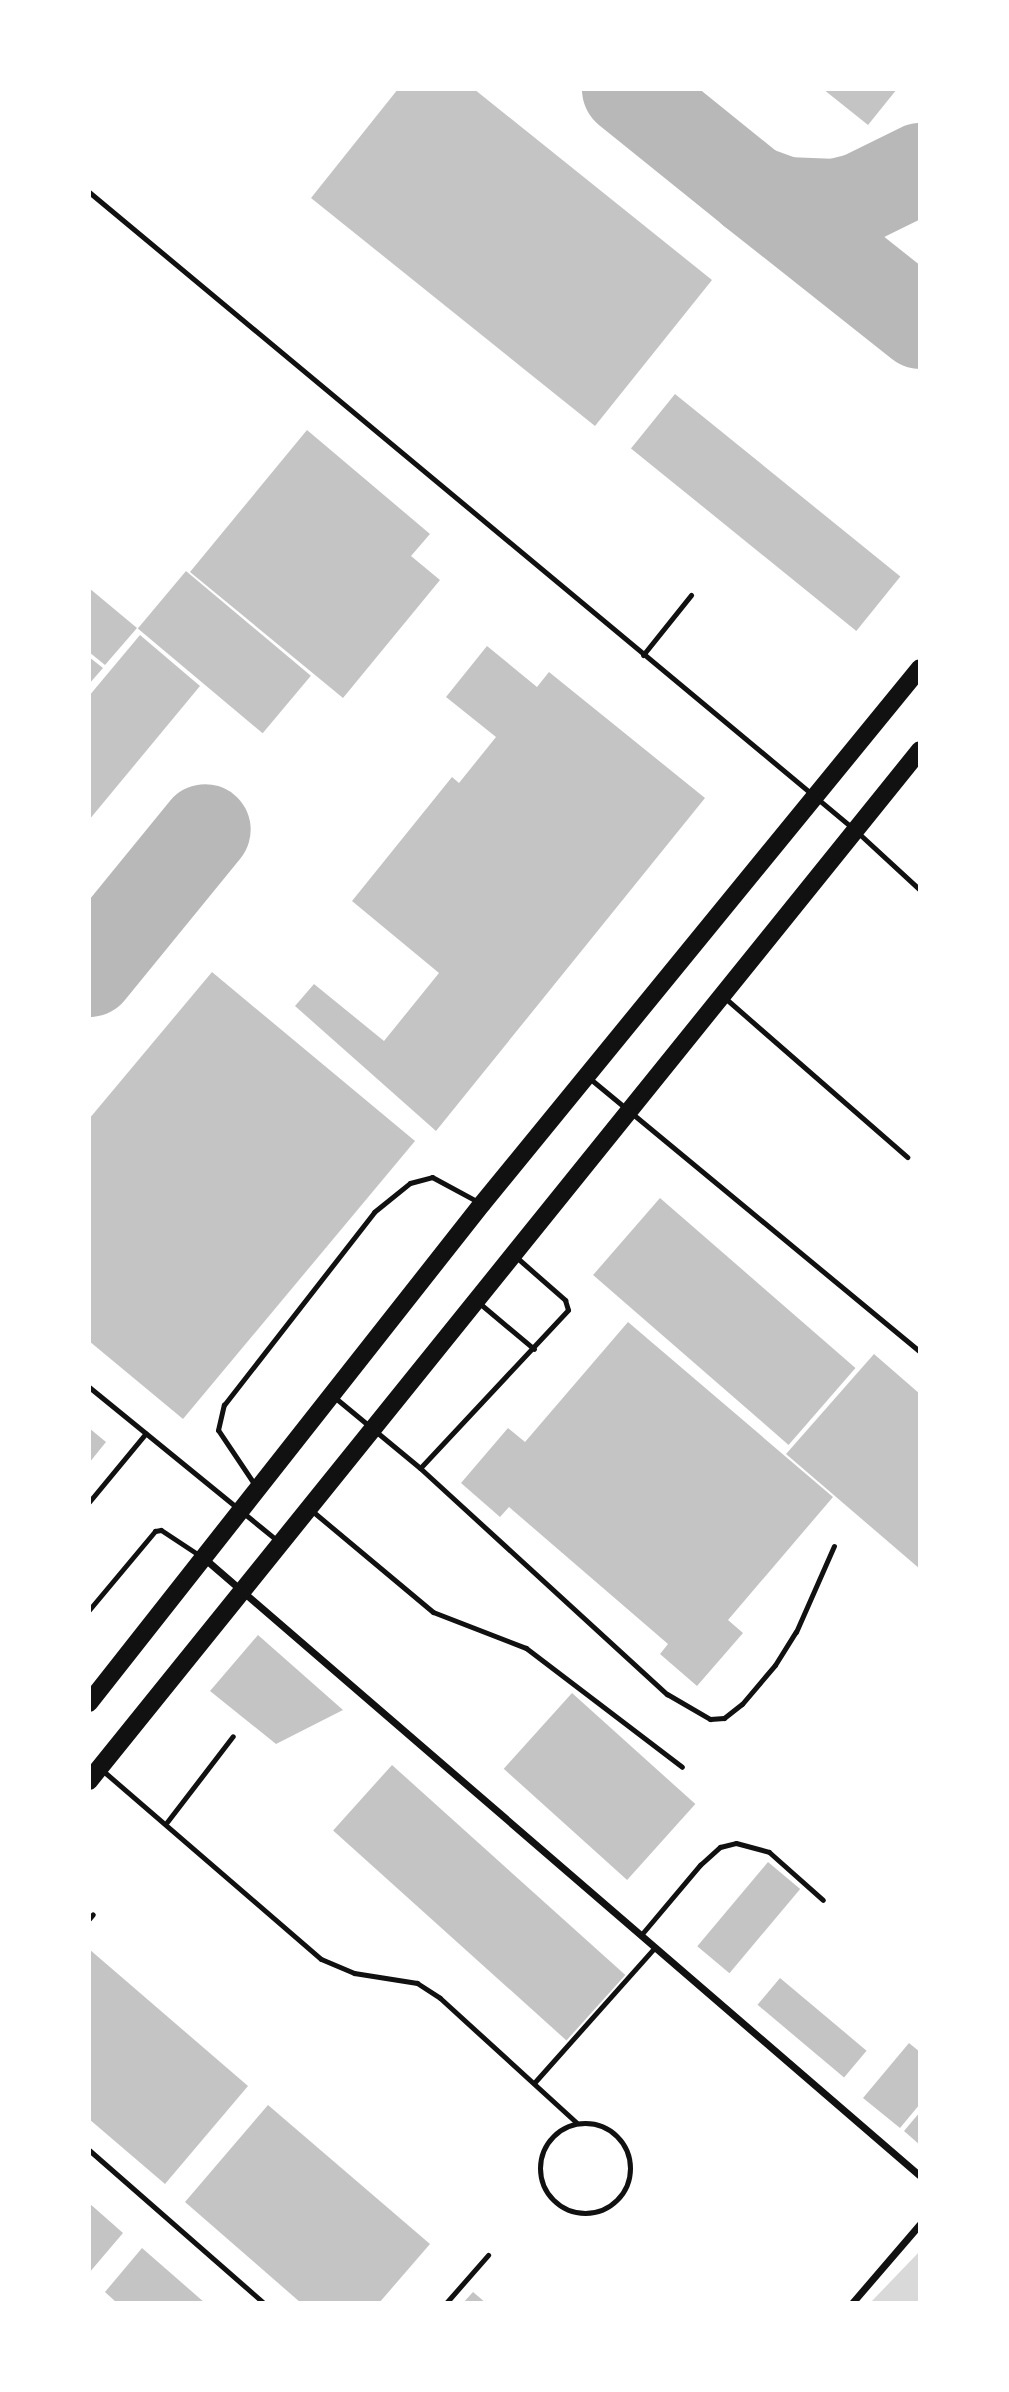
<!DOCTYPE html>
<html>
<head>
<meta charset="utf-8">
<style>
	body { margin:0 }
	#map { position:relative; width:1009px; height:2392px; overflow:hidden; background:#fff; font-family:Roboto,sans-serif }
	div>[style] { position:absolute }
	.water>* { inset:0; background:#d9d9d9 }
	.taxiway>* { height:91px; margin:-45.5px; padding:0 45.5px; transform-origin:45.5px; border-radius:45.5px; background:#b8b8b8 }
	.building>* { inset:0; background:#c4c4c4; transform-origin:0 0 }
	.service>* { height:5px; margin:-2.5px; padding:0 2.5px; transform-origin:2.5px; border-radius:2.5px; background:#111 }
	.service>.ring { margin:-2.5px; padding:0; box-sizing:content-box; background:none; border:5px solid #111; border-radius:50% }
	.minor>* { height:7px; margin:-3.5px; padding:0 3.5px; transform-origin:3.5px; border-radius:3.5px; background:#111 }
	.primary>* { height:18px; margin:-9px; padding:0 9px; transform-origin:9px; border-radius:9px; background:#111 }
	span { translate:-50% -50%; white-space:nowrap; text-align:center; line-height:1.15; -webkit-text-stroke:5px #fff; paint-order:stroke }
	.frame { position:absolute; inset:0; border:91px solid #fff; pointer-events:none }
</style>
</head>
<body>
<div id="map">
	<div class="water">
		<div style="clip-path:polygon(920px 2251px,920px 2303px,870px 2303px)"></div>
	</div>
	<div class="taxiway">
		<div style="left:627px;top:89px;width:161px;rotate:38.9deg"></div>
		<div style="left:752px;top:190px;width:35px;rotate:20deg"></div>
		<div style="left:785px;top:202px;width:50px;rotate:2.3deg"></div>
		<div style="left:835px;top:204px;width:25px;rotate:-14deg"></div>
		<div style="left:859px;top:198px;width:68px;rotate:-26.2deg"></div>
		<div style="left:752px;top:190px;width:214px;rotate:38.4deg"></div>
		<div style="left:89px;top:971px;width:183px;rotate:-50.8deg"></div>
	</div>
	<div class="building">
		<div style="clip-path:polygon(398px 89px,474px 89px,712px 280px,595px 426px,311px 198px)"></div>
		<div style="clip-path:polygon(823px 89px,897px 89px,868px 125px)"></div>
		<div style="left:675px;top:394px;width:290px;height:70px;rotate:39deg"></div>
		<div style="clip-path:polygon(307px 430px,430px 534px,411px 556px,440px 580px,343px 698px,190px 572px)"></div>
		<div style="left:186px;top:571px;width:163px;height:75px;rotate:40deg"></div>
		<div style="clip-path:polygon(89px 588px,137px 628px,105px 665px,89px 652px)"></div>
		<div style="clip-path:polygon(140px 635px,200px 686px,89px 820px,89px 696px)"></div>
		<div style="clip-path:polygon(487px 646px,537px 687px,549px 672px,705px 798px,436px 1131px,295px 1006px,314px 984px,384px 1041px,439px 973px,352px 901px,452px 777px,459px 783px,496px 737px,446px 697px)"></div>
		<div style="clip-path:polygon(89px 657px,103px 668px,89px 684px)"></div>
		<div style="clip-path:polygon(212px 972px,415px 1141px,183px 1419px,89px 1341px,89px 1119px)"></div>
		<div style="left:660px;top:1198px;width:259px;height:102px;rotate:41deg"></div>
		<div style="clip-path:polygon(628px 1322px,833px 1497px,728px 1620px,743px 1633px,697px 1686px,660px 1654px,668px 1644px,509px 1507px,500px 1517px,461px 1483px,508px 1428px,525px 1442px)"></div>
		<div style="clip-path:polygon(874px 1354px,920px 1394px,920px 1569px,786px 1454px)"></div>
		<div style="clip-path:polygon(89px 1428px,106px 1442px,89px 1463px)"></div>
		<div style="clip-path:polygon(258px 1635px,343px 1710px,276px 1744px,210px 1691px)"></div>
		<div style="left:572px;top:1693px;width:166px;height:102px;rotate:42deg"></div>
		<div style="left:392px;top:1765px;width:314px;height:88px;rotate:42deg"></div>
		<div style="left:768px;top:1862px;width:42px;height:110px;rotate:40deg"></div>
		<div style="clip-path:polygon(89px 1949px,248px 2086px,165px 2184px,89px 2119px)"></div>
		<div style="left:780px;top:1978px;width:113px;height:35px;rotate:40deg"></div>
		<div style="clip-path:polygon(909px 2043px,920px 2052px,920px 2104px,900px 2128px,863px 2098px)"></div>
		<div style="clip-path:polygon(268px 2105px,430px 2244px,379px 2303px,301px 2303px,185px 2202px)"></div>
		<div style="clip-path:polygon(920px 2112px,920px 2145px,904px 2131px)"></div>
		<div style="clip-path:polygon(89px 2203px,123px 2233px,89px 2273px)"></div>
		<div style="clip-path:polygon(142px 2248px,205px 2303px,117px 2303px,105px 2292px)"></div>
		<div style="clip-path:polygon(473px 2292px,486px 2303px,463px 2303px)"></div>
	</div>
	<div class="service">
		<div style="left:89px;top:192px;width:997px;rotate:39.79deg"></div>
		<div style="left:855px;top:830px;width:88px;rotate:42.7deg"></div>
		<div style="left:643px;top:655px;width:77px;rotate:-51.3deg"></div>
		<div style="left:725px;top:998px;width:242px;rotate:41.1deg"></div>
		<div style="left:588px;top:1077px;width:431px;rotate:39.6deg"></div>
		<div style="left:515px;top:1256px;width:67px;rotate:41.3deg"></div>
		<div style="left:565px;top:1300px;width:10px;rotate:73deg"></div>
		<div style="left:568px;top:1310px;width:216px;rotate:133.1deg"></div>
		<div style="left:420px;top:1468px;width:335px;rotate:42.5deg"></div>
		<div style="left:667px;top:1694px;width:50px;rotate:30.2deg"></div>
		<div style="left:710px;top:1719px;width:14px;rotate:-4deg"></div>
		<div style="left:724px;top:1718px;width:23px;rotate:-38deg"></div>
		<div style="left:742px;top:1704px;width:51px;rotate:-49.8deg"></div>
		<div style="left:775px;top:1665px;width:39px;rotate:-58deg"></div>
		<div style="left:796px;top:1632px;width:94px;rotate:-66.2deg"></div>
		<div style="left:478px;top:1302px;width:73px;rotate:40deg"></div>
		<div style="left:89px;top:1387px;width:245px;rotate:39.2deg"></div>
		<div style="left:333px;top:1396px;width:113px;rotate:39.6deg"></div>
		<div style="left:255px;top:1485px;width:66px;rotate:-123.9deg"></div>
		<div style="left:218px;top:1430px;width:26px;rotate:-77deg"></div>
		<div style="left:224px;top:1405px;width:244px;rotate:-52.1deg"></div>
		<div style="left:374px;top:1212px;width:46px;rotate:-38.9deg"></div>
		<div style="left:410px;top:1183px;width:23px;rotate:-15deg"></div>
		<div style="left:432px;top:1177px;width:55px;rotate:28.4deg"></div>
		<div style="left:89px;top:1502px;width:89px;rotate:-50.4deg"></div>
		<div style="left:311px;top:1510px;width:159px;rotate:39.9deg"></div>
		<div style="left:433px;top:1612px;width:100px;rotate:21.2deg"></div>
		<div style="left:526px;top:1648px;width:196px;rotate:37.3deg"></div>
		<div style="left:89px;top:1610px;width:103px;rotate:-50.1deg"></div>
		<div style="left:155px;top:1531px;width:6px;rotate:-9deg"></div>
		<div style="left:161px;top:1530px;width:49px;rotate:33.4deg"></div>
		<div style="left:102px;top:1770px;width:289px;rotate:40.8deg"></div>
		<div style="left:321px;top:1959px;width:36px;rotate:23deg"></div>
		<div style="left:354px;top:1973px;width:64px;rotate:9deg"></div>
		<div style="left:417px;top:1983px;width:27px;rotate:33deg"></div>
		<div style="left:440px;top:1998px;width:185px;rotate:42.4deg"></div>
		<div style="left:167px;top:1822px;width:108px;rotate:-52.5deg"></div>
		<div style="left:89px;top:1919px;width:6px;rotate:-51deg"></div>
		<div style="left:641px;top:1935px;width:92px;rotate:-49.9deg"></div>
		<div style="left:700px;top:1865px;width:27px;rotate:-42deg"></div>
		<div style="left:720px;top:1847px;width:16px;rotate:-14deg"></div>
		<div style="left:736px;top:1843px;width:34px;rotate:15deg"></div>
		<div style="left:769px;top:1852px;width:72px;rotate:41.6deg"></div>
		<div style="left:534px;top:2083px;width:182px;rotate:-48.3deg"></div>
		<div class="ring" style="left:540px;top:2123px;width:85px;height:85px"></div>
		<div style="left:89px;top:2150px;width:232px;rotate:41.2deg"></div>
		<div style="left:446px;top:2303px;width:64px;rotate:-48.8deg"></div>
	</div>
	<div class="minor">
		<div style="left:205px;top:1559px;width:944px;rotate:40.79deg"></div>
		<div style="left:852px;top:2303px;width:104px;rotate:-49.3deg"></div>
	</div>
	<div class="primary">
		<div style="left:89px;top:1703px;width:635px;rotate:-51.78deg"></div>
		<div style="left:482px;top:1204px;width:692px;rotate:-50.75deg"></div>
		<div style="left:89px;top:1781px;width:1324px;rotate:-51.13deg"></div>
	</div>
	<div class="frame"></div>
</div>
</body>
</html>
